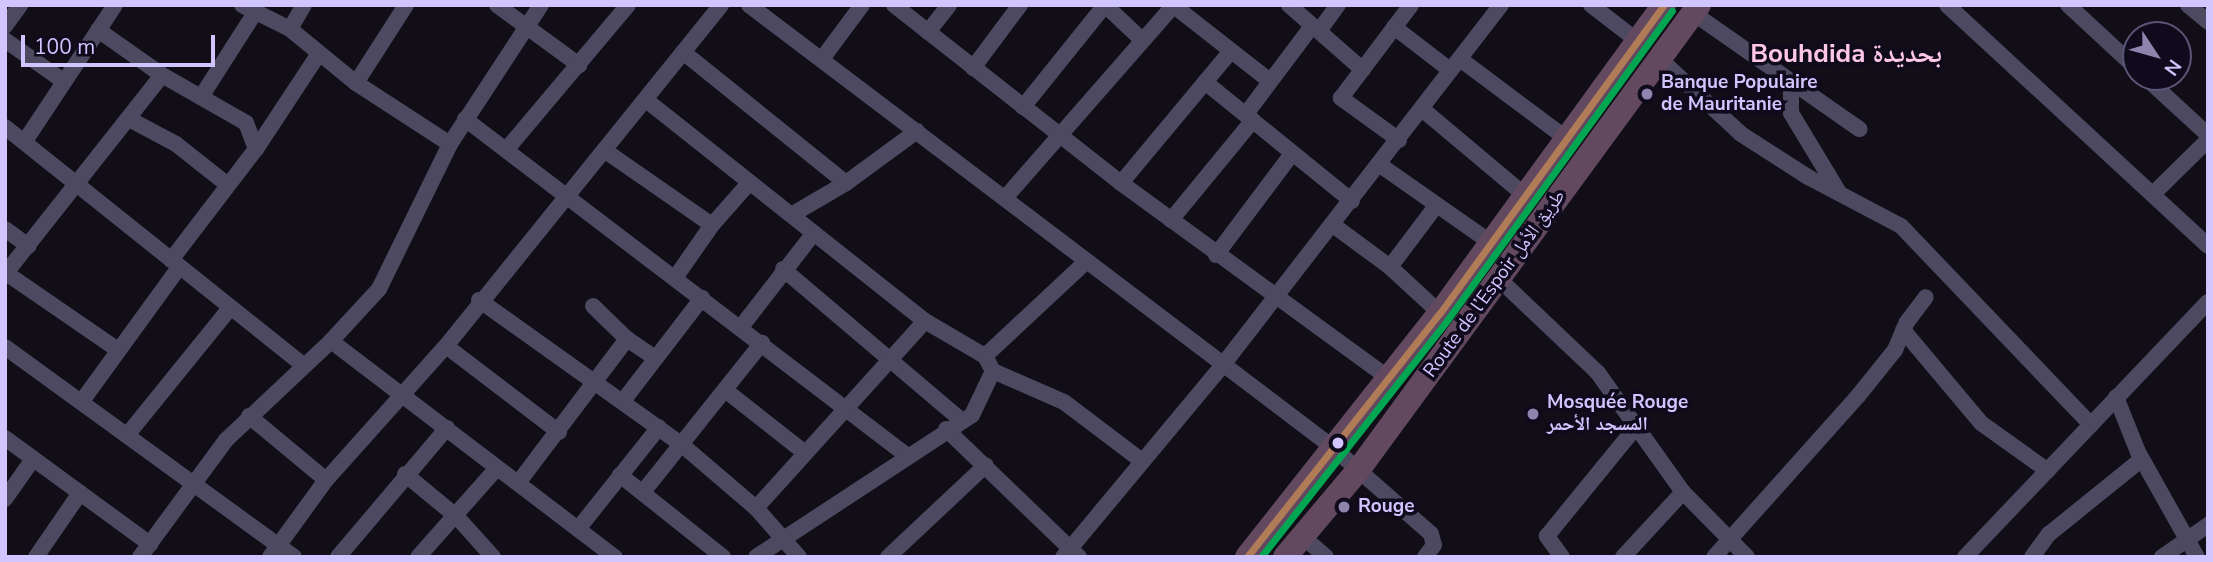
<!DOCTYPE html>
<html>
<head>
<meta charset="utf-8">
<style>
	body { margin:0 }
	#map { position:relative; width:2213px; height:562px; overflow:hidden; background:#110e18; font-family:"Nunito Sans","Noto Naskh Arabic",sans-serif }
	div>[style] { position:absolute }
	.minor>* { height:16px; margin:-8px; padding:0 8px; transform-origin:8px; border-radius:8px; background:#4c4961 }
	.highway>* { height:24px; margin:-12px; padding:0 12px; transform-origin:12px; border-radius:12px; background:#624960 }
	.bus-1>* { height:7px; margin:-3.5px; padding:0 3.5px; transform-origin:3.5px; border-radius:3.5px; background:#b07c57 }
	.bus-2>* { height:7px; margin:-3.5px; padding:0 3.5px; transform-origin:3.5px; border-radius:3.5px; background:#00a651 }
	.dots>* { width:19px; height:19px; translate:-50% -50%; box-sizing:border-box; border:4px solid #0f0a1c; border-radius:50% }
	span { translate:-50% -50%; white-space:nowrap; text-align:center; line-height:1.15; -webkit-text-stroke:7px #0f0a1c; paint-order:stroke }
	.poi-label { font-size:19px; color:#d0c5ff; font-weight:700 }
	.left { translate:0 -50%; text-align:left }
	.street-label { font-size:19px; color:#d0c5ff }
	.district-label { font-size:26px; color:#ffc7e7; font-weight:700 }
	.frame { position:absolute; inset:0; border:7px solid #d0c5ff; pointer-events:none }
	.north { position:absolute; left:2122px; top:21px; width:70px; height:70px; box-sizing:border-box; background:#0f0a1c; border:2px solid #5c5577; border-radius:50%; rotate:126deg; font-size:19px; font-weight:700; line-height:28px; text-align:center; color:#d0c5ff }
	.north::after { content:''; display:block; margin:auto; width:24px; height:32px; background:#8d85ae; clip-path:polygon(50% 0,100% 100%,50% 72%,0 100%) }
	.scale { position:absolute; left:21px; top:35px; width:194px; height:32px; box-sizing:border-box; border:4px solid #d0c5ff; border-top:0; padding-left:9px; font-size:21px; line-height:24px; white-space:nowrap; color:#d0c5ff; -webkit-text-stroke:5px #0f0a1c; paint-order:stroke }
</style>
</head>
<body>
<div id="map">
	<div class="minor">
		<div style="left:242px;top:5px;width:54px;rotate:26.6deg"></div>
		<div style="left:290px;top:29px;width:85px;rotate:39.3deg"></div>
		<div style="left:356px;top:83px;width:112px;rotate:33deg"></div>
		<div style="left:497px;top:5px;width:102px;rotate:36.2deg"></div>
		<div style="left:749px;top:5px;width:730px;rotate:37.15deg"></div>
		<div style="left:1331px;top:446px;width:133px;rotate:41.3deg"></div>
		<div style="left:1431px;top:534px;width:11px;rotate:75deg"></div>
		<div style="left:1434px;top:545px;width:15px;rotate:127deg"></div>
		<div style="left:894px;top:5px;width:288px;rotate:38.1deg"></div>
		<div style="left:1121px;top:183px;width:331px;rotate:36.1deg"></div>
		<div style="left:1105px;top:5px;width:51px;rotate:43.4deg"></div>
		<div style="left:1289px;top:5px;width:98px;rotate:41.3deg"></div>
		<div style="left:1591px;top:5px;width:61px;rotate:37.6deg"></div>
		<div style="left:1947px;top:5px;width:355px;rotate:42.7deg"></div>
		<div style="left:2068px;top:5px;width:93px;rotate:42.8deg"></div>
		<div style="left:2188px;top:5px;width:26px;rotate:40deg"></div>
		<div style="left:1174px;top:6px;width:122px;rotate:38deg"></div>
		<div style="left:1693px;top:13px;width:203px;rotate:34.9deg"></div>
		<div style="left:5px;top:26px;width:26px;rotate:-54deg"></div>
		<div style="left:1394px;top:27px;width:71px;rotate:37.5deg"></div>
		<div style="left:290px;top:29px;width:28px;rotate:-60deg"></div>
		<div style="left:98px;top:30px;width:78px;rotate:35.1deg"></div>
		<div style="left:162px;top:75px;width:97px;rotate:29.7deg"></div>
		<div style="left:246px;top:123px;width:28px;rotate:69deg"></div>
		<div style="left:1319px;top:31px;width:32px;rotate:-54deg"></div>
		<div style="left:928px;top:32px;width:34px;rotate:-52deg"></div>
		<div style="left:5px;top:40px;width:70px;rotate:35.1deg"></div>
		<div style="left:683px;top:52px;width:209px;rotate:38.8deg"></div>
		<div style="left:822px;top:59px;width:67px;rotate:-53.5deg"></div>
		<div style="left:1460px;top:59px;width:134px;rotate:36.8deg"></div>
		<div style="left:1660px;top:59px;width:110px;rotate:42.8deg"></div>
		<div style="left:1741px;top:134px;width:80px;rotate:32.7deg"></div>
		<div style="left:1808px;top:177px;width:105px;rotate:27.8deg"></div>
		<div style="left:1901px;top:226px;width:275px;rotate:46.3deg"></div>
		<div style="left:973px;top:68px;width:79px;rotate:-53.3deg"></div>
		<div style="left:2145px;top:77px;width:86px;rotate:42.6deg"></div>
		<div style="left:1205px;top:82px;width:189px;rotate:39deg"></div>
		<div style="left:356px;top:83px;width:93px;rotate:-57.3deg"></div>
		<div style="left:1791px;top:83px;width:30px;rotate:90deg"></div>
		<div style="left:1791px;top:113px;width:91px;rotate:58.9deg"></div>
		<div style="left:201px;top:97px;width:98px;rotate:-57.4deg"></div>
		<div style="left:646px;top:100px;width:356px;rotate:38.4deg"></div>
		<div style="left:925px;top:321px;width:69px;rotate:30.3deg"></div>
		<div style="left:985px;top:356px;width:17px;rotate:62deg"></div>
		<div style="left:993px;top:371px;width:77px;rotate:23.6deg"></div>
		<div style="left:1064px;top:402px;width:98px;rotate:37.1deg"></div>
		<div style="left:1023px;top:107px;width:131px;rotate:-51.2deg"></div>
		<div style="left:1422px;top:109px;width:137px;rotate:40deg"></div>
		<div style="left:1246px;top:114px;width:110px;rotate:-53.1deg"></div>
		<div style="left:129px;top:119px;width:53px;rotate:28deg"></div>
		<div style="left:176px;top:144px;width:66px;rotate:38.3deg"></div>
		<div style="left:465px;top:119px;width:554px;rotate:37.3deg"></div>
		<div style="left:5px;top:127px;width:381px;rotate:38.6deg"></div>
		<div style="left:1399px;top:140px;width:72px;rotate:-144.1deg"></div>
		<div style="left:1341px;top:98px;width:116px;rotate:-53deg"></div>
		<div style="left:25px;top:141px;width:163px;rotate:-56.5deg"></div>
		<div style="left:506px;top:150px;width:189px;rotate:-49.9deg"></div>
		<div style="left:604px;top:150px;width:131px;rotate:34.8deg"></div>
		<div style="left:1380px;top:165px;width:134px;rotate:35deg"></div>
		<div style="left:1121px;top:183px;width:172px;rotate:-50.2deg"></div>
		<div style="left:2153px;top:194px;width:77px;rotate:-44.5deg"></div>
		<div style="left:1005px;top:198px;width:257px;rotate:-48.8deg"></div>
		<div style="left:793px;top:214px;width:61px;rotate:-30.3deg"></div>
		<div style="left:846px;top:183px;width:88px;rotate:-36.2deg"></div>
		<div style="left:1171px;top:220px;width:129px;rotate:-50.6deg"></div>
		<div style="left:1333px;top:225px;width:71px;rotate:36.4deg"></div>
		<div style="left:1390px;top:267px;width:76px;rotate:-53deg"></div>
		<div style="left:5px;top:229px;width:29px;rotate:36deg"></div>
		<div style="left:1216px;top:255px;width:125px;rotate:-53.1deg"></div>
		<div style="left:171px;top:260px;width:140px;rotate:-52.6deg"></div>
		<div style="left:256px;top:149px;width:113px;rotate:-56.6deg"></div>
		<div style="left:1390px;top:267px;width:68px;rotate:42.6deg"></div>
		<div style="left:783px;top:269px;width:235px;rotate:40.3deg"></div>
		<div style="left:6px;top:273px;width:136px;rotate:34.5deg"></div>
		<div style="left:5px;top:274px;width:253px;rotate:-51.7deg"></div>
		<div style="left:675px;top:278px;width:65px;rotate:-55.1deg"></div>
		<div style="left:712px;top:225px;width:57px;rotate:-48.5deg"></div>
		<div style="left:1499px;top:279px;width:137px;rotate:43.5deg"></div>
		<div style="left:1598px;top:373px;width:146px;rotate:54.5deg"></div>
		<div style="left:1683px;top:492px;width:91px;rotate:45.4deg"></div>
		<div style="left:479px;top:300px;width:248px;rotate:35.5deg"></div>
		<div style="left:681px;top:444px;width:99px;rotate:40.5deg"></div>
		<div style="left:756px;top:508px;width:65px;rotate:48.7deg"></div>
		<div style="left:593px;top:306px;width:47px;rotate:44.1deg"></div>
		<div style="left:627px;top:339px;width:32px;rotate:34deg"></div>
		<div style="left:741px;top:327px;width:119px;rotate:-52.2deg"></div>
		<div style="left:1903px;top:330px;width:121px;rotate:50deg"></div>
		<div style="left:1981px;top:423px;width:82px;rotate:35.6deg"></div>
		<div style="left:331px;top:341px;width:357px;rotate:37.3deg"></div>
		<div style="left:446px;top:346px;width:142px;rotate:37.3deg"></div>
		<div style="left:5px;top:347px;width:357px;rotate:36deg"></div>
		<div style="left:985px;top:356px;width:139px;rotate:-43deg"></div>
		<div style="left:725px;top:390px;width:102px;rotate:38.2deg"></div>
		<div style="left:2116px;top:397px;width:59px;rotate:68.2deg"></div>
		<div style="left:2138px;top:452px;width:120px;rotate:60.7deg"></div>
		<div style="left:82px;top:401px;width:163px;rotate:-54deg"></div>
		<div style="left:623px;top:401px;width:130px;rotate:-52.5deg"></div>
		<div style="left:249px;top:416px;width:100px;rotate:39.7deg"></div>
		<div style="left:946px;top:429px;width:185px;rotate:43.9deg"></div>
		<div style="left:128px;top:434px;width:162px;rotate:-51deg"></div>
		<div style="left:5px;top:438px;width:180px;rotate:36.2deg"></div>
		<div style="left:405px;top:474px;width:67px;rotate:39.6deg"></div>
		<div style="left:457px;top:517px;width:54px;rotate:48deg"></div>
		<div style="left:620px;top:475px;width:132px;rotate:38.5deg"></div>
		<div style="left:518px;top:483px;width:181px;rotate:-52.9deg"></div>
		<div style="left:643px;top:492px;width:191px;rotate:-51.4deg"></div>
		<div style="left:5px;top:499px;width:49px;rotate:-55deg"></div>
		<div style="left:756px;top:508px;width:252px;rotate:-47.9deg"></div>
		<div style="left:578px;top:529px;width:130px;rotate:-51.5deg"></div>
		<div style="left:1302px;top:536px;width:32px;rotate:41deg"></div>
		<div style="left:36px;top:557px;width:78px;rotate:-55.5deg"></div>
		<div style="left:140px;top:557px;width:145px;rotate:-53.7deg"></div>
		<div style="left:226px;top:440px;width:144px;rotate:-43.3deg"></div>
		<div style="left:331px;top:341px;width:71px;rotate:-47.3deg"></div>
		<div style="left:379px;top:289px;width:161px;rotate:-63.9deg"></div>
		<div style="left:450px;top:144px;width:166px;rotate:-56.8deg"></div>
		<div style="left:270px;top:557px;width:95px;rotate:-54deg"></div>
		<div style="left:326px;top:480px;width:180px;rotate:-48.2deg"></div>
		<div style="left:446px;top:346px;width:438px;rotate:-51.1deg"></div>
		<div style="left:338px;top:557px;width:169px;rotate:-49.8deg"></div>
		<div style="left:418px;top:557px;width:119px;rotate:-48.4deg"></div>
		<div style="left:756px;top:557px;width:258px;rotate:-33.3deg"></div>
		<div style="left:972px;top:415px;width:49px;rotate:-64.5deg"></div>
		<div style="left:888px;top:557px;width:134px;rotate:-43.2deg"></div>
		<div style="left:1063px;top:557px;width:249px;rotate:-50.2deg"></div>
		<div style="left:1222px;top:366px;width:456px;rotate:-52.3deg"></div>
		<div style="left:1562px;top:557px;width:26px;rotate:-126deg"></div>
		<div style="left:1547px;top:536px;width:141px;rotate:-50.8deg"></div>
		<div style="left:1623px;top:557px;width:88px;rotate:-47.3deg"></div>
		<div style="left:1714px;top:557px;width:216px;rotate:-48.2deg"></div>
		<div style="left:1858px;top:396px;width:59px;rotate:-51.2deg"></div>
		<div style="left:1895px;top:350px;width:30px;rotate:-67deg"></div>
		<div style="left:1907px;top:322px;width:31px;rotate:-53deg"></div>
		<div style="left:1965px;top:557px;width:352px;rotate:-46.4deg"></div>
		<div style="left:2032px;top:557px;width:29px;rotate:-54deg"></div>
		<div style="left:2049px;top:534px;width:119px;rotate:-38.9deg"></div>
		<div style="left:2162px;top:557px;width:56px;rotate:-34.8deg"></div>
	</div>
	<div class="highway">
		<div style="left:1247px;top:557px;width:311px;rotate:-51.7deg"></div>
		<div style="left:1440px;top:313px;width:381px;rotate:-54deg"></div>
		<div style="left:1285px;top:557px;width:115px;rotate:-49.9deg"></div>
		<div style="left:1359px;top:469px;width:575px;rotate:-53.77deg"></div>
	</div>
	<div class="bus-1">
		<div style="left:1247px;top:557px;width:311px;rotate:-51.7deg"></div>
		<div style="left:1440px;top:313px;width:381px;rotate:-54deg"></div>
	</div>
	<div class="bus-2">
		<div style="left:1261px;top:557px;width:303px;rotate:-51.8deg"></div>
		<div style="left:1448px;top:319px;width:381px;rotate:-54deg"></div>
	</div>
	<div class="dots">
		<div style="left:1647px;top:94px;background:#8d85ae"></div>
		<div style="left:1533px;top:414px;background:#8d85ae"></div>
		<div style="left:1338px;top:443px;background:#d0c5ff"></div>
		<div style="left:1344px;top:507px;background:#8d85ae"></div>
	</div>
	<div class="poi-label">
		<span class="left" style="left:1661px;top:94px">Banque Populaire<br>de Mauritanie</span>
		<span class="left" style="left:1547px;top:414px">Mosquée Rouge<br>المسجد الأحمر</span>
		<span class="left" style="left:1358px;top:507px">Rouge</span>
	</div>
	<div class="street-label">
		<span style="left:1495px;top:284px;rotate:-54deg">Route de l’Espoir طريق الأمل</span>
	</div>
	<div class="district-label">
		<span style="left:1846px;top:54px">Bouhdida بحديدة</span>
	</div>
	<div class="frame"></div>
	<div class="north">N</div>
	<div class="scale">100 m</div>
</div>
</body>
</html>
